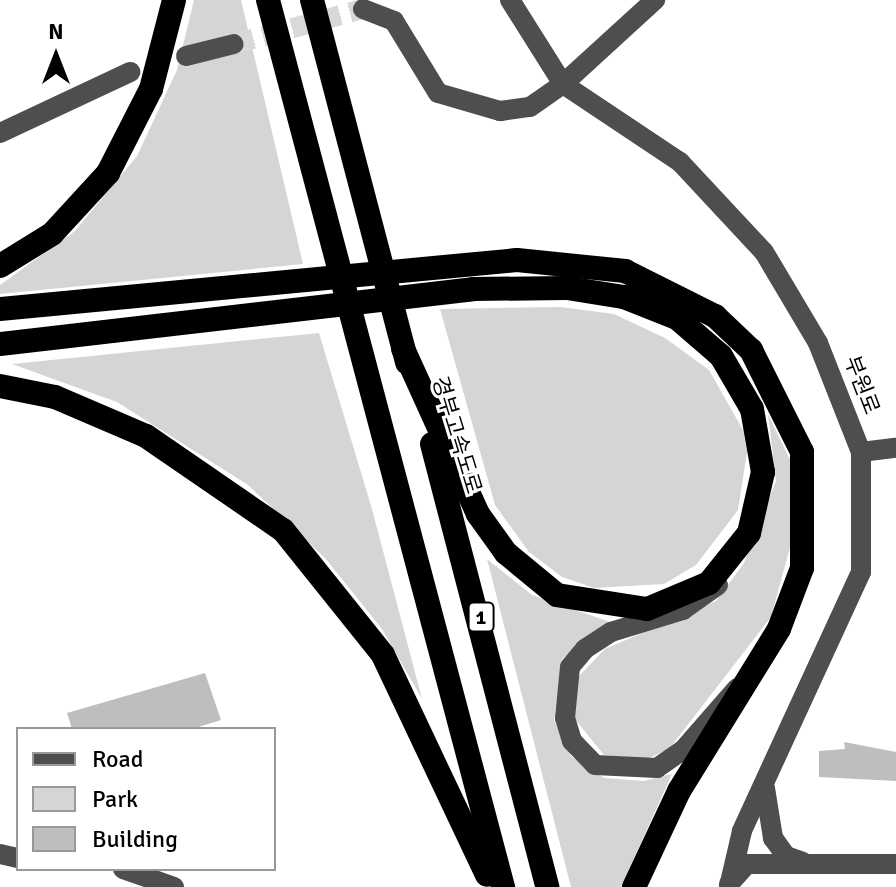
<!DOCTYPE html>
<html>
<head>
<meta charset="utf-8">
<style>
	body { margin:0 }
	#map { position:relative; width:896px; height:887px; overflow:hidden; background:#fff; font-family:Signika,"Noto Sans KR",sans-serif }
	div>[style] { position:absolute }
	.green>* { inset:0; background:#d5d5d5 }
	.building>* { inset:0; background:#bebebe }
	.minor-tunnel>* { height:20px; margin-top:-10px; transform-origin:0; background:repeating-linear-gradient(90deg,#d9d9d9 0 20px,transparent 0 30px) }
	.minor>* { height:20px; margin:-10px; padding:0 10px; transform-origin:10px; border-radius:10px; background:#4e4e4e }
	.highway>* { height:24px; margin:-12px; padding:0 12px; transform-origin:12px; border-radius:12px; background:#000 }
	span { translate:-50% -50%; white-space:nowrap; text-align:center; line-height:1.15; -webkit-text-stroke:6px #fff; paint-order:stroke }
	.shield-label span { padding:2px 6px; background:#fff; border:2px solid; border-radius:6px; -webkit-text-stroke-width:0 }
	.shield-label { font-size:20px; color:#000; font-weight:700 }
	.street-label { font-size:22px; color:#000 }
	.legend { position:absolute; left:16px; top:727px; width:260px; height:144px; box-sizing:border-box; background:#fff; border:2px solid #999; margin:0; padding:10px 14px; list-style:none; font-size:24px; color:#000 }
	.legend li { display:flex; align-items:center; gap:16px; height:40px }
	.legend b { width:40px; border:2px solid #999 }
	.north { position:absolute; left:16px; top:16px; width:80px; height:80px; -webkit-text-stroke:6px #fff; paint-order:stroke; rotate:0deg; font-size:22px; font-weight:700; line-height:32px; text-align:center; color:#000 }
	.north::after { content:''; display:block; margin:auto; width:28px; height:36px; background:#000; clip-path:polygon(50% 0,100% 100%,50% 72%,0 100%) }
</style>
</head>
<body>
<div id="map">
	<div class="green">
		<div style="clip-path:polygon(194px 0,241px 0,303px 264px,0 294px,0 285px,75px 231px,137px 156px,177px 70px)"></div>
		<div style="clip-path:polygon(560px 307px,614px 314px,665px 338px,709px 370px,743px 430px,747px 452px,738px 510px,696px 565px,664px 584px,594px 588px,562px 577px,529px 552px,495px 505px,440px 309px)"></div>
		<div style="clip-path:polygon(319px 333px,372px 509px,422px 699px,382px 629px,325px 558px,248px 485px,117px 402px,12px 364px)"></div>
		<div style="clip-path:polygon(768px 414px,796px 472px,795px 529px,771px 617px,669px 749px,647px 759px,604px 755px,574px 718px,578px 677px,605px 649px,716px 601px,744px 563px,776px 481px)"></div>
		<div style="clip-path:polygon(487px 559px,532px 595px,610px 622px,562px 659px,554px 720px,571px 756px,604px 778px,644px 781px,672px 774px,621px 887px,571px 887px)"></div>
	</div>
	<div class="building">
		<div style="clip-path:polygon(205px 673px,221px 720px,192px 729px,72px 729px,67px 713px)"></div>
		<div style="clip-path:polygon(844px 742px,896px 752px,896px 781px,819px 777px,819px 751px,845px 749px)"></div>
	</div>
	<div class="minor-tunnel">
		<div style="left:234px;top:44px;width:134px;rotate:-15.2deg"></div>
	</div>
	<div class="minor">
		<div style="left:510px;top:0;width:99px;rotate:57.8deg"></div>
		<div style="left:563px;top:84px;width:141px;rotate:33.7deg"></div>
		<div style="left:680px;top:162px;width:123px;rotate:47deg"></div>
		<div style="left:764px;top:252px;width:106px;rotate:59.3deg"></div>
		<div style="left:818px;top:343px;width:117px;rotate:68.5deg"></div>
		<div style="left:861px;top:452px;width:120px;rotate:90deg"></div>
		<div style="left:861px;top:572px;width:285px;rotate:114.7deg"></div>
		<div style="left:742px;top:831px;width:57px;rotate:103.1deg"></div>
		<div style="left:363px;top:9px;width:33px;rotate:21deg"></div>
		<div style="left:394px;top:21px;width:84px;rotate:58.6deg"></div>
		<div style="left:438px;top:93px;width:65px;rotate:16.2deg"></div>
		<div style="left:500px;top:111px;width:30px;rotate:-8deg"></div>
		<div style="left:530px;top:107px;width:40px;rotate:-34.9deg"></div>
		<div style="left:563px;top:84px;width:125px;rotate:-42.4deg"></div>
		<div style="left:186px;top:56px;width:49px;rotate:-14deg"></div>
		<div style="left:0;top:133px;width:144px;rotate:-25.1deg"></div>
		<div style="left:861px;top:452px;width:35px;rotate:-7deg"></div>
		<div style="left:718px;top:585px;width:43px;rotate:144.5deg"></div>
		<div style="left:683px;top:610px;width:75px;rotate:163deg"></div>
		<div style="left:611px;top:632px;width:31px;rotate:147deg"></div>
		<div style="left:585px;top:649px;width:23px;rotate:130deg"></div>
		<div style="left:570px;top:667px;width:51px;rotate:95.6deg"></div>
		<div style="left:565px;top:718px;width:24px;rotate:73deg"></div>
		<div style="left:572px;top:741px;width:33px;rotate:46deg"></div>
		<div style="left:595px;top:765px;width:62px;rotate:2.8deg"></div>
		<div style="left:657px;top:768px;width:32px;rotate:-35deg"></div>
		<div style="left:683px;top:750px;width:82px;rotate:-48.9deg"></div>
		<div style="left:765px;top:788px;width:51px;rotate:80.9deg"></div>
		<div style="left:773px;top:838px;width:22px;rotate:54deg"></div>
		<div style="left:786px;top:856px;width:18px;rotate:19deg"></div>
		<div style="left:0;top:854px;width:18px;rotate:13deg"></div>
		<div style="left:123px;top:869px;width:54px;rotate:19.4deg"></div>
		<div style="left:729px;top:884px;width:27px;rotate:-48deg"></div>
		<div style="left:747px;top:864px;width:149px"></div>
	</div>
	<div class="highway">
		<div style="left:268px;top:0;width:918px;rotate:75.16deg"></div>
		<div style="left:312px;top:0;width:375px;rotate:75.3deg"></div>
		<div style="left:0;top:266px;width:61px;rotate:-31.6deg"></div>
		<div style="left:52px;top:234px;width:83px;rotate:-47.4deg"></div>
		<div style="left:108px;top:173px;width:94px;rotate:-62.9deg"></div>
		<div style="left:151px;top:89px;width:92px;rotate:-75.5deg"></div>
		<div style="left:0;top:309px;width:519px;rotate:-5.41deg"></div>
		<div style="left:517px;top:260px;width:109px;rotate:5.8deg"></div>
		<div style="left:625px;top:271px;width:101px;rotate:26.6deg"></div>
		<div style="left:715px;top:316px;width:50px;rotate:43.4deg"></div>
		<div style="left:751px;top:350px;width:114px;rotate:63.4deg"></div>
		<div style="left:802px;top:452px;width:116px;rotate:90deg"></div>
		<div style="left:802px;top:568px;width:65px;rotate:110.7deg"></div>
		<div style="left:779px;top:629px;width:190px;rotate:121.7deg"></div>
		<div style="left:679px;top:791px;width:106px;rotate:115.1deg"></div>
		<div style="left:0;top:344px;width:476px;rotate:-6.6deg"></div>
		<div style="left:473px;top:289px;width:94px;rotate:-0.6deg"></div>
		<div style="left:567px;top:288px;width:58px;rotate:9deg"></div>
		<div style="left:624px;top:297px;width:57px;rotate:21.6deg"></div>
		<div style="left:677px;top:318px;width:58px;rotate:40.8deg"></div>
		<div style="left:721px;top:356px;width:61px;rotate:59.7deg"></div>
		<div style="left:752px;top:409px;width:64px;rotate:80.1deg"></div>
		<div style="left:763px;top:472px;width:63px;rotate:102.9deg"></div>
		<div style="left:749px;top:533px;width:64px;rotate:128.7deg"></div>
		<div style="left:709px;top:583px;width:67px;rotate:157.2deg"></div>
		<div style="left:647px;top:609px;width:91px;rotate:-171.2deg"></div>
		<div style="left:557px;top:595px;width:66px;rotate:-140.5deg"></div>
		<div style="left:506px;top:553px;width:48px;rotate:-125.7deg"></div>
		<div style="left:478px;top:514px;width:181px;rotate:-114.4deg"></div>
		<div style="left:0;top:386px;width:56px;rotate:11.3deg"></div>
		<div style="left:55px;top:397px;width:99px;rotate:23.2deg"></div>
		<div style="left:146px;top:436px;width:166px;rotate:34.5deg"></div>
		<div style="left:283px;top:530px;width:160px;rotate:51.3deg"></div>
		<div style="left:383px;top:655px;width:243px;rotate:64.7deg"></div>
		<div style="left:432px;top:444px;width:458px;rotate:75.4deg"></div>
	</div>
	<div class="shield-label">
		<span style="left:481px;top:617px">1</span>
	</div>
	<div class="street-label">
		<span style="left:862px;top:385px;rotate:69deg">부원로</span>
		<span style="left:457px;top:435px;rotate:73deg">경부고속도로</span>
	</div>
	<ul class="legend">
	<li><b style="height:10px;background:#4e4e4e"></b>Road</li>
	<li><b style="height:22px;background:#d5d5d5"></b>Park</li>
	<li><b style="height:22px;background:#bebebe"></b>Building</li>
	</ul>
	<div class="north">N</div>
</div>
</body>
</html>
